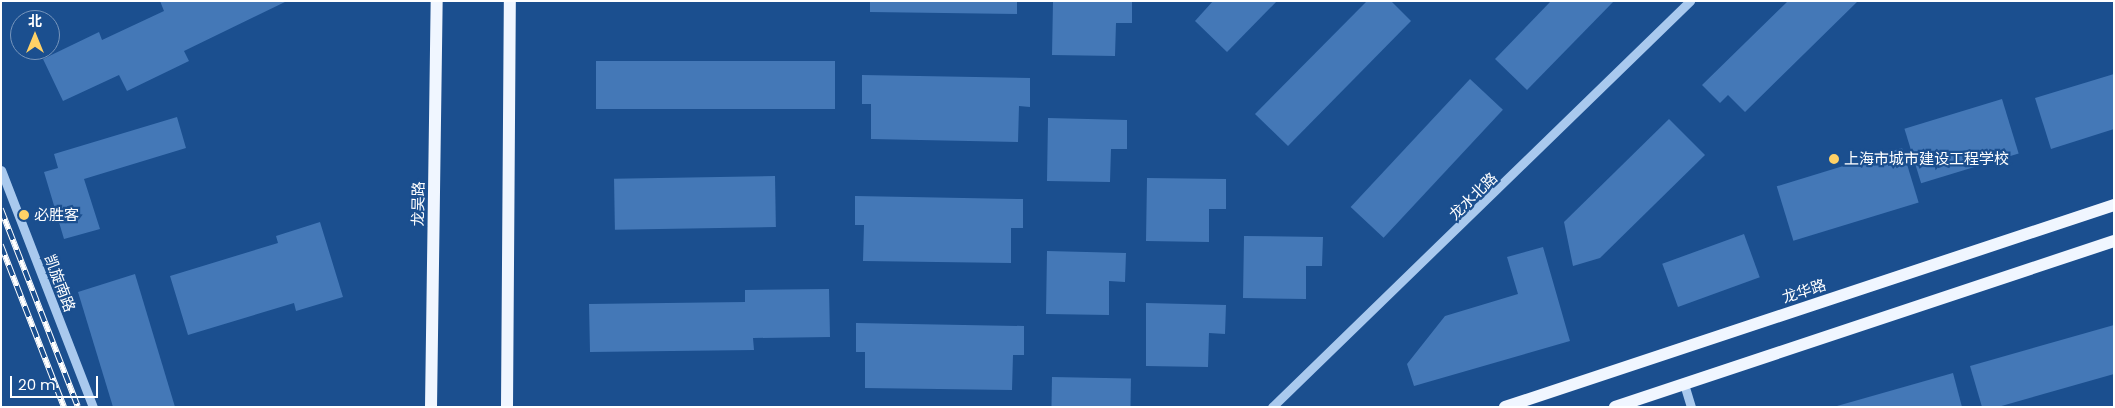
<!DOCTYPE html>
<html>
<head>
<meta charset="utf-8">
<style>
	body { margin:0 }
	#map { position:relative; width:2115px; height:408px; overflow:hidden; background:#1b4f8f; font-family:Poppins,"Noto Sans SC",sans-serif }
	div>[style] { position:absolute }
	.building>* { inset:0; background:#4478b7; transform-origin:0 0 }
	.minor>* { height:9px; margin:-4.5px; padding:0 4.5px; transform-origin:4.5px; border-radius:4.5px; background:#a9c9ee }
	.major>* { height:12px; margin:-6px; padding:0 6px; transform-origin:6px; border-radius:6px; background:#f0f6ff }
	.rail>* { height:5.5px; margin-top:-2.75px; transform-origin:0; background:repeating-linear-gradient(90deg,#1b4f8f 0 11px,#fff 0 22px); box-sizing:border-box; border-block:1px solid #fff }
	.dots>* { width:14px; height:14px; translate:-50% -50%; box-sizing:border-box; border:2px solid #1b4f8f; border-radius:50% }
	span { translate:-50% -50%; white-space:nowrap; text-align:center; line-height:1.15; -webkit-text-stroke:4.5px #1b4f8f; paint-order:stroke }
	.poi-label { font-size:15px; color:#fff }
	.left { translate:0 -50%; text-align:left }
	.street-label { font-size:15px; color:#fff }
	.frame { position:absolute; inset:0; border:2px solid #fff; pointer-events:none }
	.north { position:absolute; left:10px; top:10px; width:50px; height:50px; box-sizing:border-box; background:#1b4f8f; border:1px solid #7695bc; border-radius:50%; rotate:0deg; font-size:14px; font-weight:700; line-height:20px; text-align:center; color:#fff }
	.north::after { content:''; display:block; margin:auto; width:18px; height:22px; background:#ffd166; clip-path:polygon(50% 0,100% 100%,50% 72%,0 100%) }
	.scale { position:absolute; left:10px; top:376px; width:88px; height:22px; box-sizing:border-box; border:2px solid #fff; border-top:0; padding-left:6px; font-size:15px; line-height:18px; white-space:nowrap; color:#fff; -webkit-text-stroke:4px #1b4f8f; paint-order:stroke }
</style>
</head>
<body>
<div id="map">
	<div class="building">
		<div style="clip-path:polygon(160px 1px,287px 1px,184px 51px,189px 61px,127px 91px,119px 75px,63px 101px,43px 59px,99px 32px,102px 40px,164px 11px)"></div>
		<div style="clip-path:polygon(870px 1px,1017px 1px,1017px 14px,870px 12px)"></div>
		<div style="clip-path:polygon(1053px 1px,1132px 1px,1132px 23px,1116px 23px,1115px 56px,1052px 55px)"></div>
		<div style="clip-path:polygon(1213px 1px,1277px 1px,1227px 52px,1195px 21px)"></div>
		<div style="clip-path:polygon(1367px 1px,1391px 1px,1411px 21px,1288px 146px,1255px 114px)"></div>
		<div style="clip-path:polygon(1551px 1px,1614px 1px,1527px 90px,1495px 59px)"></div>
		<div style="clip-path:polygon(1788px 1px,1858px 1px,1745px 112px,1728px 95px,1720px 103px,1702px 85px)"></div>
		<div style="left:596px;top:61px;width:239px;height:48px"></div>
		<div style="clip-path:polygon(2114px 74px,2114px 129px,2051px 149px,2035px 98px)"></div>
		<div style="clip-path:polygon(862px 75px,1030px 78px,1030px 107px,1019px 106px,1018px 142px,871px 139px,871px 104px,862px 104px)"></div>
		<div style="left:1470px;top:79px;width:45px;height:175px;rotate:43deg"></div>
		<div style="left:2002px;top:99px;width:57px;height:102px;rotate:73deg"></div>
		<div style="clip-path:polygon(177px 117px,186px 148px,84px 179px,100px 229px,64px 239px,44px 172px,58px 168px,54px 154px)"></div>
		<div style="clip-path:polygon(1048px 118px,1127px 120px,1127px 149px,1111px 149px,1110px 182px,1047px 181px)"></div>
		<div style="clip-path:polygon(1669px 119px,1705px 155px,1600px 258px,1573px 266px,1564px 222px)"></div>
		<div style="left:1902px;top:148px;width:57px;height:131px;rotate:73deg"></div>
		<div style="left:775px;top:176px;width:51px;height:161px;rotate:89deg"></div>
		<div style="clip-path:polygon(1147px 178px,1226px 179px,1226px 209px,1209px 209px,1209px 242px,1146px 241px)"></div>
		<div style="clip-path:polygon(855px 196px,1023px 199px,1023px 228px,1011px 228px,1011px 263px,863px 261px,864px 225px,855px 225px)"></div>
		<div style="clip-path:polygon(320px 222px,343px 297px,296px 311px,294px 303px,188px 335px,170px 276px,278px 243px,276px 236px)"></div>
		<div style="left:1744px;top:234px;width:46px;height:87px;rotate:70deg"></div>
		<div style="clip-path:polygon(1244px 236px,1323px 237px,1322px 266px,1306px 266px,1306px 299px,1243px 298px)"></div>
		<div style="clip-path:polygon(1543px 247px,1570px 341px,1414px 386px,1407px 364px,1445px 316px,1518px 294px,1507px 257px)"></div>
		<div style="clip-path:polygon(1047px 251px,1126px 253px,1125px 282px,1109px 281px,1109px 315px,1046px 314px)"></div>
		<div style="clip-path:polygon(135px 274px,175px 407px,113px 407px,78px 292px)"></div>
		<div style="clip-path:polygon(829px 289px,830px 337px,753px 338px,754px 350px,590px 352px,589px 304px,745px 302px,745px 290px)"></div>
		<div style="clip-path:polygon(1146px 303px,1226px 305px,1225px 334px,1209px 333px,1208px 367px,1146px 366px)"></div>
		<div style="clip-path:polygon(856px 323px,1024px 326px,1024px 355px,1013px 355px,1012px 390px,865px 388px,865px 352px,856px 352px)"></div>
		<div style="clip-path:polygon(2114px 325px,2114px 374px,1998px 407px,1982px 407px,1970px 366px)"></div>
		<div style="clip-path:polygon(1953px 373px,1962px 407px,1837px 407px,1837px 406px)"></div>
		<div style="left:1052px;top:377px;width:79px;height:30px;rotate:1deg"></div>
	</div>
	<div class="minor">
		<div style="left:1px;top:170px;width:254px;rotate:68.8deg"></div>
		<div style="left:1684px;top:384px;width:24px;rotate:73deg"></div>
		<div style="left:1272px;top:407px;width:583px;rotate:-44.17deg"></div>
	</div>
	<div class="major">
		<div style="left:431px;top:407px;width:406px;rotate:-89.2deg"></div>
		<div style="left:507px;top:407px;width:406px;rotate:-89.6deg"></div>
		<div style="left:1505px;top:407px;width:642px;rotate:-18.35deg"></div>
		<div style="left:1615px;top:407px;width:526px;rotate:-18.4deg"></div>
	</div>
	<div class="rail">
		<div style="left:1px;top:209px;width:212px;rotate:68.7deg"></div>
		<div style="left:1px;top:245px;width:174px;rotate:68.7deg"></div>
	</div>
	<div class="dots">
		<div style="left:1834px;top:159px;background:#ffd166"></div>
		<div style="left:24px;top:215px;background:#ffd166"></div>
	</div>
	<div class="poi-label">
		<span class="left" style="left:1844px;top:159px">上海市城市建设工程学校</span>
		<span class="left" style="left:34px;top:215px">必胜客</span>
	</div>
	<div class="street-label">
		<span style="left:1473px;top:196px;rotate:-44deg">龙水北路</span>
		<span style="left:418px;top:204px;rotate:-89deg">龙吴路</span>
		<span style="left:60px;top:283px;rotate:69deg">凯旋南路</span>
		<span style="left:1804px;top:291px;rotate:-18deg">龙华路</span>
	</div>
	<div class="frame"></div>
	<div class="north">北</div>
	<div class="scale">20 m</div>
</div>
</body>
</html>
